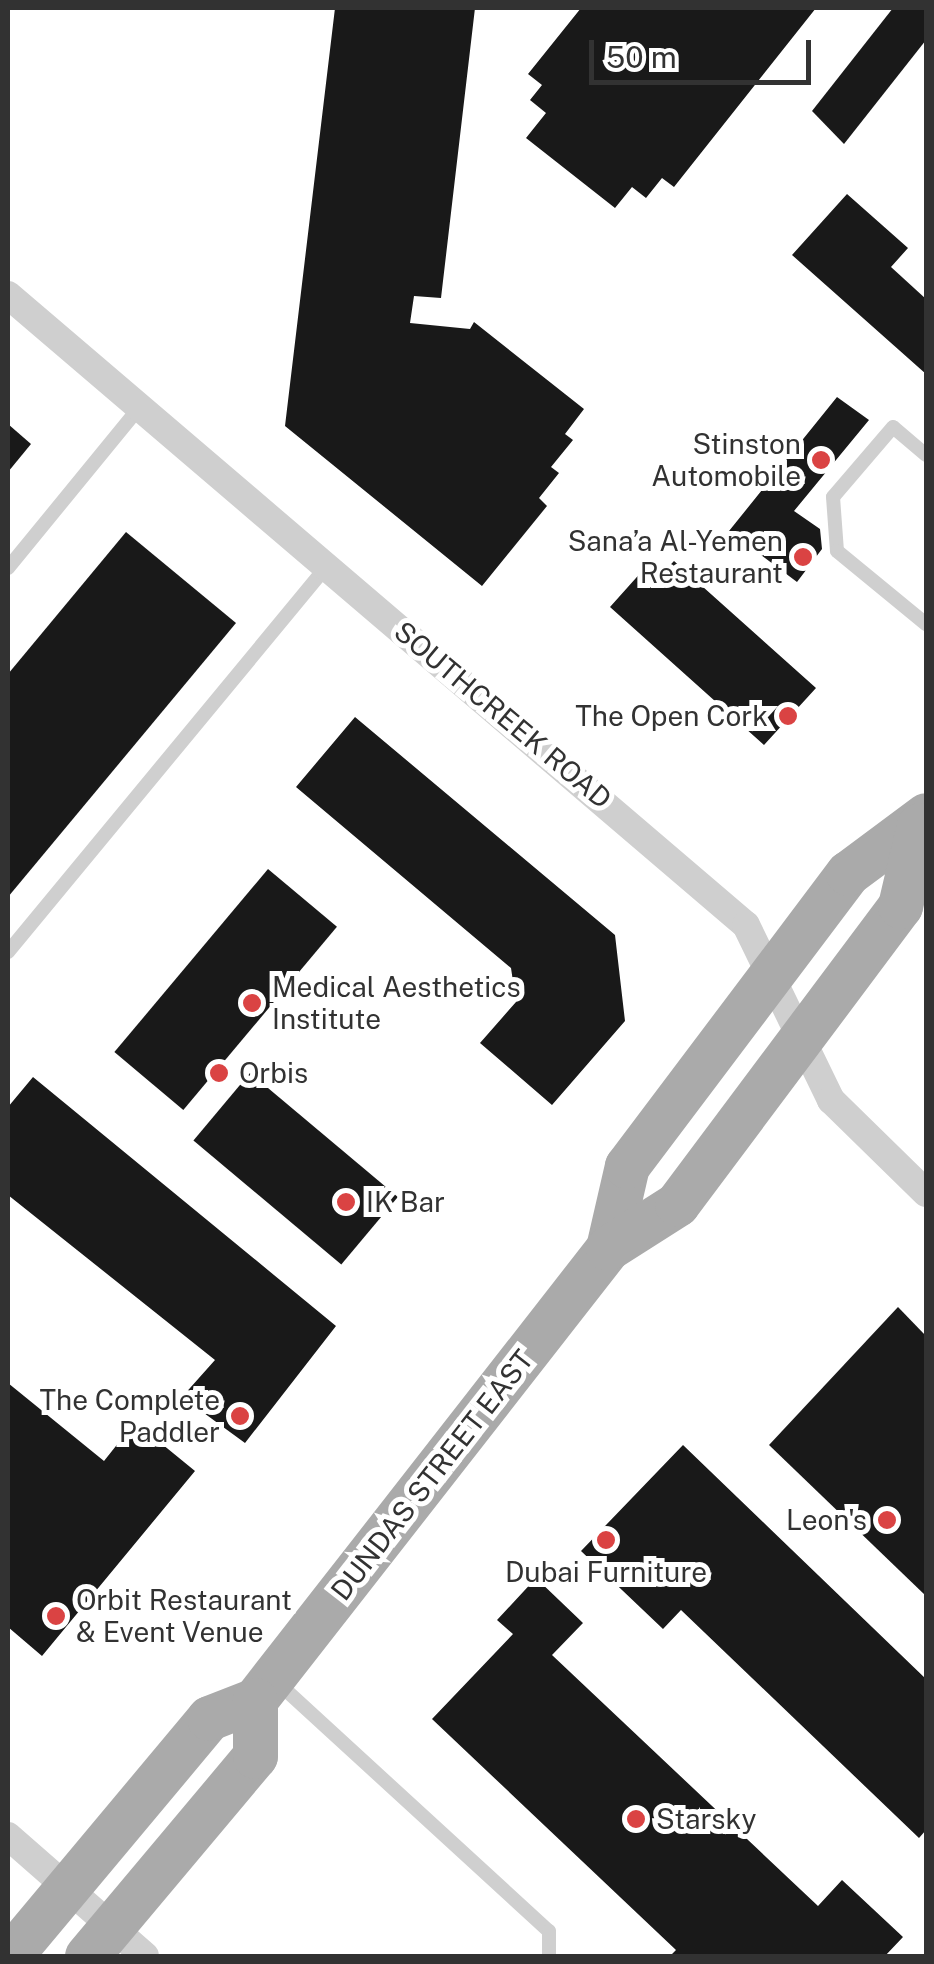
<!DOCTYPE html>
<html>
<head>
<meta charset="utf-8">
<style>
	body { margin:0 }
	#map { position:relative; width:934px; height:1964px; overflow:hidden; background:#fff; font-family:"Public Sans",sans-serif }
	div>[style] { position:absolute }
	.building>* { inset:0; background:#191919; transform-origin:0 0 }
	.service>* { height:14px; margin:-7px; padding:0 7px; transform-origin:7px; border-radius:7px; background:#cfcfcf }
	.minor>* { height:28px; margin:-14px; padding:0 14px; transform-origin:14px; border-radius:14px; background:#cfcfcf }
	.primary>* { height:45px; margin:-22.5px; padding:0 22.5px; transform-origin:22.5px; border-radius:22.5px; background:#aaa }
	.dots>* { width:28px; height:28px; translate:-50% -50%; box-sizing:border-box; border:5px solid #fff; border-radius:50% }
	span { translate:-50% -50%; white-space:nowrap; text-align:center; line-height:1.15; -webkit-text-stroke:10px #fff; paint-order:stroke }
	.poi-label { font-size:28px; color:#323232 }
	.right { translate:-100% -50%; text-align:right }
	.left { translate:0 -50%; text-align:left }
	.street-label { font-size:28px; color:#323232 }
	.frame { position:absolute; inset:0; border:10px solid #323232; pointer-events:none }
	.scale { position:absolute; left:589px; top:40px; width:222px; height:45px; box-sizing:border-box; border:5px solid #323232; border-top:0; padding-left:12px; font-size:30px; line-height:35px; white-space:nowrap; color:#323232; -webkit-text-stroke:8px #fff; paint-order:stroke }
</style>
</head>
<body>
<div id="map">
	<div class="building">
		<div style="clip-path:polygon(335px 8px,475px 8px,441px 298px,414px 296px,410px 323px,470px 329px,474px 322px,584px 409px,565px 434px,573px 440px,551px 467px,559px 473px,539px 498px,547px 506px,482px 586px,285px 426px)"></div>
		<div style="clip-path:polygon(581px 8px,816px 8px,674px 187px,662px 178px,646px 198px,632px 187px,615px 208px,526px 138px,546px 113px,530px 100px,542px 85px,528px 74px)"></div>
		<div style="clip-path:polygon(893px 8px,926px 8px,926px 40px,844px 144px,812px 111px)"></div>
		<div style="clip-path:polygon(847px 194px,908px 248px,891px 267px,926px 299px,926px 374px,792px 255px)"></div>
		<div style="clip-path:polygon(837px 397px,869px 420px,794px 511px,820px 529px,822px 549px,797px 582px,729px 531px)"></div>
		<div style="clip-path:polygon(8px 424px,31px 444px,8px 472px)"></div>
		<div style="clip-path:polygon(126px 532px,236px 623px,8px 897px,8px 674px)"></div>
		<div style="clip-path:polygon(674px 561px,816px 688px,764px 745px,610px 607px,644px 569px,656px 580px)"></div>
		<div style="clip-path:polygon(355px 717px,615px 935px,625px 1021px,552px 1105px,480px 1043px,516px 1002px,511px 968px,296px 787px)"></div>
		<div style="left:268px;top:869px;width:90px;height:239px;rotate:40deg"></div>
		<div style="left:250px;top:1073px;width:193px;height:88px;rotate:40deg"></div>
		<div style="clip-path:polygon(33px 1077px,336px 1326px,245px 1443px,182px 1397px,215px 1360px,8px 1195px,8px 1107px)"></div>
		<div style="clip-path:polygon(898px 1307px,926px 1336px,926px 1596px,769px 1445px)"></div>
		<div style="clip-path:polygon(8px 1383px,104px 1461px,135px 1422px,195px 1471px,42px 1656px,8px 1627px)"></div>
		<div style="clip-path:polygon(683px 1445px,926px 1679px,926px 1830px,919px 1838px,681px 1610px,663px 1629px,581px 1551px)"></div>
		<div style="clip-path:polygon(536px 1578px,583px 1623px,552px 1655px,818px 1906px,842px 1880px,903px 1937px,885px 1956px,670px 1956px,676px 1950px,432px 1719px,513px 1634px,497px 1620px)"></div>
	</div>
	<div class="service">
		<div style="left:926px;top:455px;width:43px;rotate:-139.7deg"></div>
		<div style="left:893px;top:427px;width:92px;rotate:130.6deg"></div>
		<div style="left:833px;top:497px;width:54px;rotate:85.8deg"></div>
		<div style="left:837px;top:551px;width:115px;rotate:39.4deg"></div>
		<div style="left:8px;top:568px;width:208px;rotate:-50.7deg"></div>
		<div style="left:8px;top:952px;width:501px;rotate:-50.43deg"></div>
		<div style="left:277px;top:1682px;width:369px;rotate:42.5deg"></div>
		<div style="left:549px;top:1931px;width:25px;rotate:90deg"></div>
	</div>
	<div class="minor">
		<div style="left:8px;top:295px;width:970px;rotate:40.49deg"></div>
		<div style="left:746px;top:925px;width:195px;rotate:64.1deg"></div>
		<div style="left:831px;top:1100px;width:133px;rotate:44.4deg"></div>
		<div style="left:8px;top:1836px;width:182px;rotate:41.2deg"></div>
	</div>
	<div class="primary">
		<div style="left:608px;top:1248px;width:84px;rotate:-77deg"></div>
		<div style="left:627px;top:1166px;width:367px;rotate:-53deg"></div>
		<div style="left:848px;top:873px;width:97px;rotate:-36.6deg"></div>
		<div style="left:10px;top:1956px;width:310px;rotate:-50.1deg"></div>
		<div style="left:209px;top:1718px;width:49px;rotate:-21.4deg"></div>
		<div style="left:255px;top:1700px;width:574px;rotate:-52.01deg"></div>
		<div style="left:608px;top:1248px;width:82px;rotate:-32.5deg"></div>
		<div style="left:677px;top:1204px;width:372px;rotate:-53.2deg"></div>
		<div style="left:900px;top:906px;width:83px;rotate:-76.8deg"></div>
		<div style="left:87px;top:1956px;width:261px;rotate:-50deg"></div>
		<div style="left:255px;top:1756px;width:56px;rotate:-90deg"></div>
	</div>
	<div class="dots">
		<div style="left:821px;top:460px;background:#da4343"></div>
		<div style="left:803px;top:557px;background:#da4343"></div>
		<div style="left:788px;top:716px;background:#da4343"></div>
		<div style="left:252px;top:1003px;background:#da4343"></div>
		<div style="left:219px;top:1073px;background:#da4343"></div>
		<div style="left:346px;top:1202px;background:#da4343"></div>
		<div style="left:240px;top:1416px;background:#da4343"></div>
		<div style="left:887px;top:1520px;background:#da4343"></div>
		<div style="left:606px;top:1540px;background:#da4343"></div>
		<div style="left:56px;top:1616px;background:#da4343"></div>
		<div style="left:636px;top:1819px;background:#da4343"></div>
	</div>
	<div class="poi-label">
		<span class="right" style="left:801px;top:460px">Stinston<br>Automobile</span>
		<span class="right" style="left:783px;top:557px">Sana’a Al-Yemen<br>Restaurant</span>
		<span class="right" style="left:768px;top:716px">The Open Cork</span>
		<span class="left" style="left:272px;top:1003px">Medical Aesthetics<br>Institute</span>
		<span class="left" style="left:239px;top:1073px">Orbis</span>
		<span class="left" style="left:366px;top:1202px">IK Bar</span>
		<span class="right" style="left:220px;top:1416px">The Complete<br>Paddler</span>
		<span class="right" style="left:867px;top:1520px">Leon's</span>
		<span style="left:606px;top:1572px">Dubai Furniture</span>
		<span class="left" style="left:76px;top:1616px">Orbit Restaurant<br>&amp; Event Venue</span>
		<span class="left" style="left:656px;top:1819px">Starsky</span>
	</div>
	<div class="street-label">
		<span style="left:503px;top:715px;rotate:40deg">SOUTHCREEK ROAD</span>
		<span style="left:432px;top:1475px;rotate:-52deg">DUNDAS STREET EAST</span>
	</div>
	<div class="frame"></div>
	<div class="scale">50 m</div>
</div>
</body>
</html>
